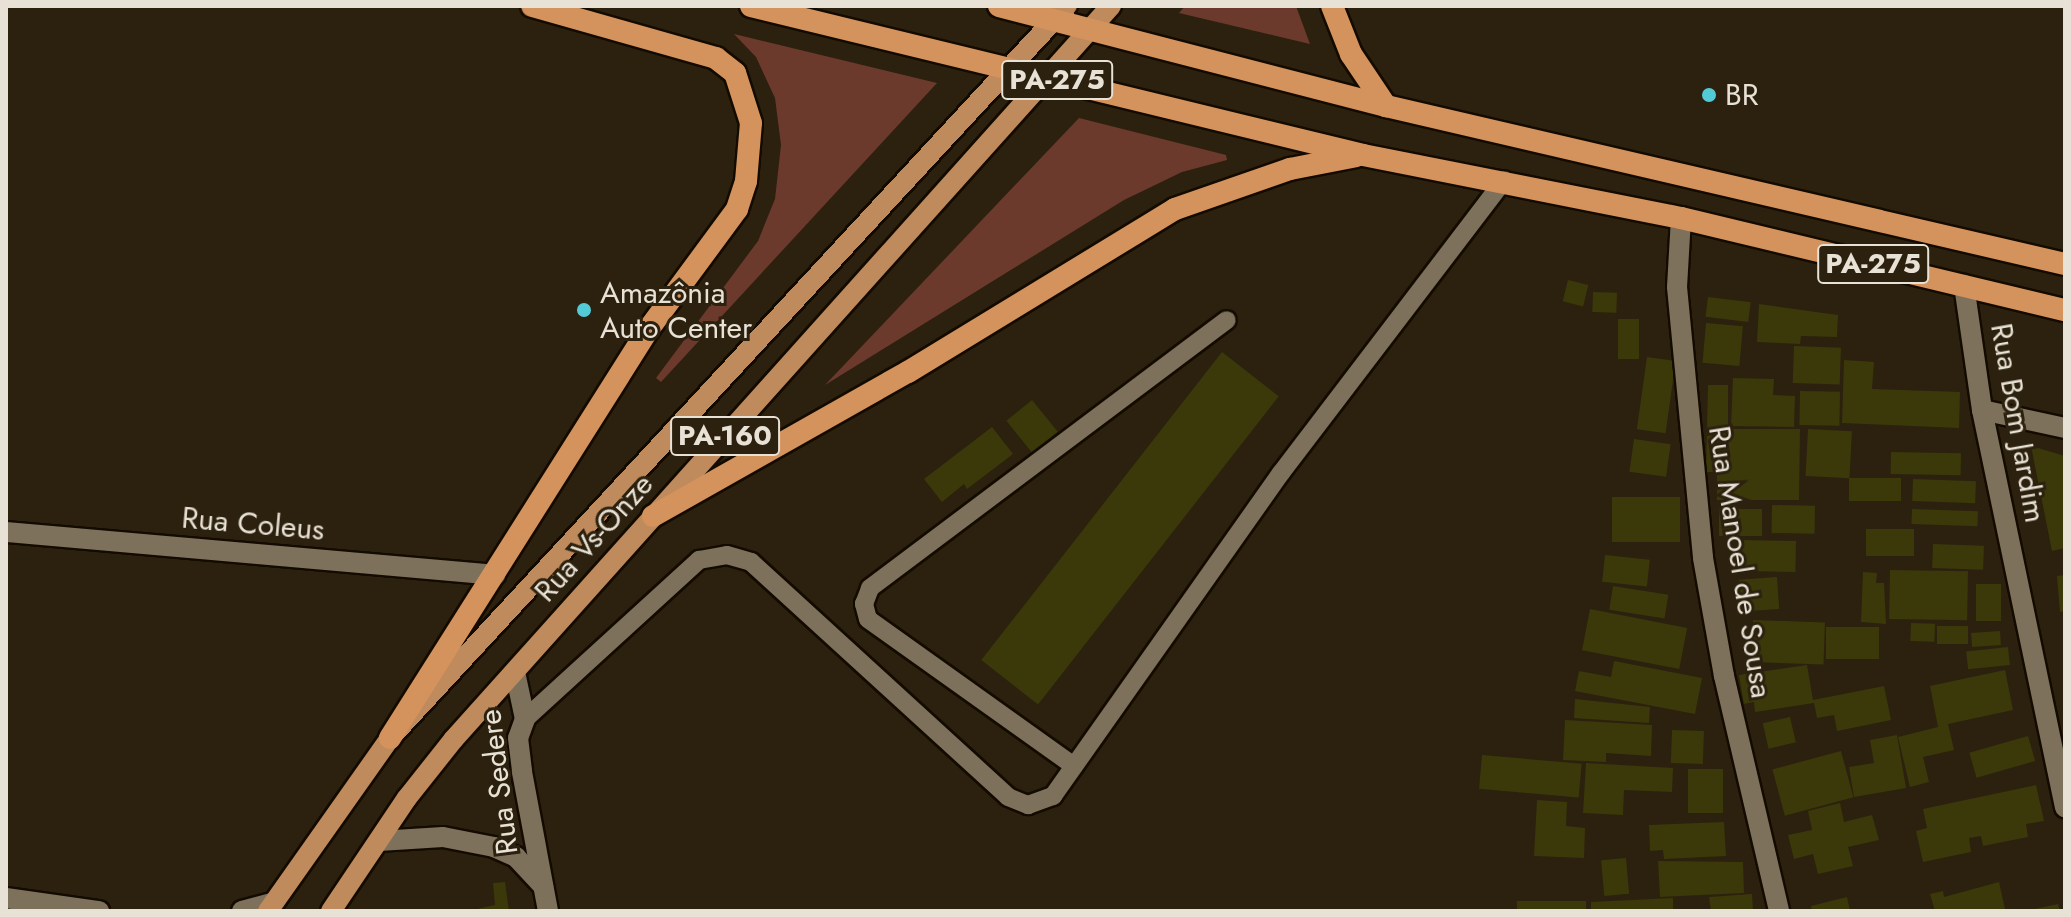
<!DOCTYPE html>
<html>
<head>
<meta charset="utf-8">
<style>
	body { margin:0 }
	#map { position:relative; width:2071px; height:917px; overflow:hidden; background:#2c210e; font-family:Jost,sans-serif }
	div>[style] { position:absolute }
	.green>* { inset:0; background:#6c392d }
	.building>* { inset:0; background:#3b380a; transform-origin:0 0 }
	.roads { filter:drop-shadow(2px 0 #140b00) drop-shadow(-2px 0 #140b00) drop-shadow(0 2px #140b00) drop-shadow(0 -2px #140b00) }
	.service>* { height:18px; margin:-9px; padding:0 9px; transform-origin:9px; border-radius:9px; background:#7e715b }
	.minor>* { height:20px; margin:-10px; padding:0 10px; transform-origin:10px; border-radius:10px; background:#7e715b }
	.primary>* { height:20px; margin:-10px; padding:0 10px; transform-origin:10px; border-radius:10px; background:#bf8a5c }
	.trunk>* { height:22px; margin:-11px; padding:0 11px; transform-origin:11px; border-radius:11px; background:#d4925c }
	.dots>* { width:22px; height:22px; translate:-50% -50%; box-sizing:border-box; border:4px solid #2c210e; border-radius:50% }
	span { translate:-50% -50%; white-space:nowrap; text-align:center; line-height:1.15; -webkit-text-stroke:6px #2c210e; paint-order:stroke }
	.shield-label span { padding:2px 6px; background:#2c210e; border:2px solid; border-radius:6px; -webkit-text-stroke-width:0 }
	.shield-label { font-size:28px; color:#e8e1d5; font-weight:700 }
	.poi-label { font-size:30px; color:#e8e1d5 }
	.left { translate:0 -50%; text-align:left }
	.street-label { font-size:30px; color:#e8e1d5 }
	.frame { position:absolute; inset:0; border:8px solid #e8e1d5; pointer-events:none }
</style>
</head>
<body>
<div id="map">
	<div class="green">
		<div style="clip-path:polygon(1185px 6px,1296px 6px,1310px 44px,1179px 13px)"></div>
		<div style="clip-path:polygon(734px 34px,937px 83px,661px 382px,656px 378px,758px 241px,775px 199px,781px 145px,775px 98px,756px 57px)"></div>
		<div style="clip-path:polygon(1079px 118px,1226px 155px,1227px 160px,1182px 172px,1124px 200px,825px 385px)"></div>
	</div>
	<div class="building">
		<div style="left:1568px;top:280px;width:21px;height:22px;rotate:14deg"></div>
		<div style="left:1593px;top:292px;width:24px;height:20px;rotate:2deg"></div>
		<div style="left:1708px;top:297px;width:43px;height:20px;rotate:7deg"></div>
		<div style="clip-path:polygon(1759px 304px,1838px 315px,1837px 337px,1801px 336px,1800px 344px,1757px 342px)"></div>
		<div style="left:1618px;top:319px;width:21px;height:40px"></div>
		<div style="left:1706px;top:323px;width:37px;height:40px;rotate:5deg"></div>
		<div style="left:1794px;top:346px;width:47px;height:37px;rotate:2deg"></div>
		<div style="left:1222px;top:352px;width:72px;height:391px;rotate:38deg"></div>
		<div style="left:1647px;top:357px;width:29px;height:73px;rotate:8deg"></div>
		<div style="clip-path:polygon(1844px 360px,1874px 362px,1872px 389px,1960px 392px,1959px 428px,1842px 423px)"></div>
		<div style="clip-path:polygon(1733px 378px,1774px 379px,1773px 395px,1795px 396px,1794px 427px,1731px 426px)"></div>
		<div style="clip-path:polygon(1708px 385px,1728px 385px,1728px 429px,1800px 429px,1799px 500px,1717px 500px,1717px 472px,1706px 472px)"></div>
		<div style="left:1800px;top:391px;width:40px;height:34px;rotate:1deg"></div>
		<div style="left:1032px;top:400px;width:41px;height:33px;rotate:51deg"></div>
		<div style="clip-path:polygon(992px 427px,1013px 454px,967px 489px,964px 484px,942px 502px,924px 479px)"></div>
		<div style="left:1808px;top:429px;width:44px;height:47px;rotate:3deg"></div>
		<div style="left:1634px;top:439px;width:37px;height:33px;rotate:8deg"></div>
		<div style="clip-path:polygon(2031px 446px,2065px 456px,2065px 548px,2052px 551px)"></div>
		<div style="left:1891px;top:452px;width:70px;height:22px;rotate:1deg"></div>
		<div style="left:1901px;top:478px;width:23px;height:52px;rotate:90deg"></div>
		<div style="left:1913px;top:479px;width:63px;height:22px;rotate:2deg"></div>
		<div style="left:1612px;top:497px;width:68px;height:45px"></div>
		<div style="left:1772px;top:505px;width:43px;height:28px;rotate:1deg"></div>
		<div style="left:1762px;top:509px;width:27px;height:43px;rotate:90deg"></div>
		<div style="left:1912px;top:509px;width:66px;height:15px;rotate:2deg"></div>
		<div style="left:1866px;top:529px;width:48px;height:27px"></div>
		<div style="left:1742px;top:540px;width:54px;height:31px;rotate:1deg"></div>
		<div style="left:1933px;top:544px;width:51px;height:24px;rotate:2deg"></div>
		<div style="left:1605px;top:555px;width:45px;height:27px;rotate:6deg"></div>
		<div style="left:1890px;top:570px;width:78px;height:49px;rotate:1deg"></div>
		<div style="clip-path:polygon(1863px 572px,1877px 573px,1876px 583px,1884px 583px,1886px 624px,1861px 622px)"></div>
		<div style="clip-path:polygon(2065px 575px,2065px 611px,2060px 612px,2057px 576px)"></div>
		<div style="left:1777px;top:577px;width:32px;height:38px;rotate:86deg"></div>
		<div style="left:1976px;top:584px;width:25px;height:37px"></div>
		<div style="left:1613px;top:586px;width:56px;height:24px;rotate:9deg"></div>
		<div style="left:1590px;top:609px;width:99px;height:42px;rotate:11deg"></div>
		<div style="left:1753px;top:620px;width:72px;height:42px;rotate:2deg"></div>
		<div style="left:1911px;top:623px;width:24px;height:18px;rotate:2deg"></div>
		<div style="left:1937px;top:626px;width:31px;height:18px"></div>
		<div style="left:1826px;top:627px;width:53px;height:32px"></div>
		<div style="left:2000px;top:631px;width:14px;height:29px;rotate:86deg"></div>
		<div style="left:2008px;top:647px;width:18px;height:42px;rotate:84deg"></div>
		<div style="clip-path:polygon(1614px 661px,1702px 678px,1695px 714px,1575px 691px,1579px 671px,1611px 677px)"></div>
		<div style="clip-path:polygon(1807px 665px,1813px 700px,1884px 686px,1891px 720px,1837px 731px,1834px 715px,1817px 718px,1814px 703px,1755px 712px,1754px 702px,1744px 704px,1739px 675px)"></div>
		<div style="clip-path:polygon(2005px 670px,2013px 710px,1948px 724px,1954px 750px,1923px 757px,1929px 782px,1910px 787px,1898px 737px,1938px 727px,1930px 686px)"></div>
		<div style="clip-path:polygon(1575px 699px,1650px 707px,1649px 723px,1574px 718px)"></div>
		<div style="left:1790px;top:717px;width:26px;height:28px;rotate:77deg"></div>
		<div style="clip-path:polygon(1565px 720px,1652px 725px,1651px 756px,1606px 753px,1606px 762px,1563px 760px)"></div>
		<div style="left:1672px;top:730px;width:32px;height:33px;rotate:2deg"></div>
		<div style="clip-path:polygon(1897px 735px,1906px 788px,1854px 797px,1849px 767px,1874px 763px,1870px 740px)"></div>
		<div style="left:2028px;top:736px;width:26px;height:61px;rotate:74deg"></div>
		<div style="left:1841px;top:751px;width:48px;height:71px;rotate:75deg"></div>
		<div style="left:1482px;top:755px;width:100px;height:34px;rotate:5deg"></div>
		<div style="clip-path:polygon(1586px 763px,1673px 768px,1672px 792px,1624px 790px,1623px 815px,1583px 813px)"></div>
		<div style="left:1688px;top:769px;width:35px;height:44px"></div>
		<div style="clip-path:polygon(2036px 785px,2044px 821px,2026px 824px,2028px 837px,1983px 846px,1981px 836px,1969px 838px,1971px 852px,1923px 862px,1916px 831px,1927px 828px,1923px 809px)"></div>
		<div style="clip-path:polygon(1537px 800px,1567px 802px,1566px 826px,1585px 828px,1584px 858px,1534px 856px)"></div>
		<div style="clip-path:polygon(1840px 803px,1844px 822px,1872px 815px,1879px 840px,1848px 847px,1853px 866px,1818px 874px,1813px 854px,1794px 859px,1788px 835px,1812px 830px,1808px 811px)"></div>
		<div style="clip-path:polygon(1724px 822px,1726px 856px,1664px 859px,1663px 850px,1650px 851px,1649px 825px)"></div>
		<div style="left:1626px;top:858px;width:36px;height:25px;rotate:85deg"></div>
		<div style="clip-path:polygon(1658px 861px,1743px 862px,1744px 893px,1660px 897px)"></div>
		<div style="clip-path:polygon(505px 882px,509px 911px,468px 911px,495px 905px,493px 883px)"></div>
		<div style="clip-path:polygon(1999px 882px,2005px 909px,1935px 911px,1930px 894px,1943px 891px,1944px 897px)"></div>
		<div style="clip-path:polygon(1752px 894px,1753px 911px,1711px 911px,1709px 897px)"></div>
		<div style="clip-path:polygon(1847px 897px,1850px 911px,1812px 911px,1811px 906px)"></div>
		<div style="clip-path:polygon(1673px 898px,1673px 911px,1591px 911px,1591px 902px)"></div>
		<div style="left:1517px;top:901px;width:69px;height:10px"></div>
		<div style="clip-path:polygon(2058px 904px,2060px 911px,2030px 911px,2030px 910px)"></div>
	</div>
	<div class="roads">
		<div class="service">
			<div style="left:525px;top:719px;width:236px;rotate:-42.4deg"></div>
			<div style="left:699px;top:560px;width:28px;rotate:-10deg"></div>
			<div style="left:727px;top:555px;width:25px;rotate:16deg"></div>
			<div style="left:751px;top:562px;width:348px;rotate:42.4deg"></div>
			<div style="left:1008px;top:797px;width:22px;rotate:22deg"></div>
			<div style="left:1028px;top:805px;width:27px;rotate:-20deg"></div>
			<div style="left:1053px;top:796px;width:395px;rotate:-54.8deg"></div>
			<div style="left:1281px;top:473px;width:368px;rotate:-52.7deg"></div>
			<div style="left:1074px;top:766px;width:253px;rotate:-144.5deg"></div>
			<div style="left:868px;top:619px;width:16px;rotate:-105deg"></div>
			<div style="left:864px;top:604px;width:17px;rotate:-69deg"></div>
			<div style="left:870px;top:588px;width:446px;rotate:-36.9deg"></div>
		</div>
		<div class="minor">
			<div style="left:1681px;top:218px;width:69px;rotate:93.3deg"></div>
			<div style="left:1677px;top:287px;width:272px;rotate:84.5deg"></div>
			<div style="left:1703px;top:558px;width:120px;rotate:79.9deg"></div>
			<div style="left:1724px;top:676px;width:241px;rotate:76.8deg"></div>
			<div style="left:1964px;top:285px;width:126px;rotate:81.8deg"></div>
			<div style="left:1982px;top:410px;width:406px;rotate:78.2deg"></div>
			<div style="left:1982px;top:410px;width:85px;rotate:12.2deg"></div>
			<div style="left:6px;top:532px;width:491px;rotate:5deg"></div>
			<div style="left:515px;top:672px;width:48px;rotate:78deg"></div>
			<div style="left:525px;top:719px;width:20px;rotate:110deg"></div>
			<div style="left:518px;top:738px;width:34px;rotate:83deg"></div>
			<div style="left:522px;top:772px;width:141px;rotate:79.4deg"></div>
			<div style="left:379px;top:841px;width:64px;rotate:-3.6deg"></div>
			<div style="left:443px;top:837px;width:52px;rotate:11.1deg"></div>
			<div style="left:494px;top:847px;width:24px;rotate:24deg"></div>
			<div style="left:516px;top:857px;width:40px;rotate:47deg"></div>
			<div style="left:6px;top:898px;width:94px;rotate:8deg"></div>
			<div style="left:242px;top:911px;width:31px;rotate:-15deg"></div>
		</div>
		<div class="primary">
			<div style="left:268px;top:911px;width:212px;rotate:-54.8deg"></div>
			<div style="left:390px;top:738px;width:997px;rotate:-47.24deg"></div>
			<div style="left:331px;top:911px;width:136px;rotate:-56.1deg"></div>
			<div style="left:407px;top:798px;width:74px;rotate:-51.6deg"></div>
			<div style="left:453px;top:740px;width:986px;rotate:-48.13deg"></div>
		</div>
		<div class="trunk">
			<div style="left:751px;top:6px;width:630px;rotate:13.68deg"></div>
			<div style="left:1363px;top:155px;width:324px;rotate:11.2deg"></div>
			<div style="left:1681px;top:218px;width:395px;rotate:13.5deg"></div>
			<div style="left:999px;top:6px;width:400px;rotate:14.5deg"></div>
			<div style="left:1386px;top:106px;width:697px;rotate:13.1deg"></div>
			<div style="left:1332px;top:6px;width:52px;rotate:68.4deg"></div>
			<div style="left:1351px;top:54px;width:63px;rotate:56.1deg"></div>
			<div style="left:653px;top:516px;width:293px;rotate:-29.5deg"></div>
			<div style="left:908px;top:372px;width:313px;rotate:-31.4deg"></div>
			<div style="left:1175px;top:209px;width:122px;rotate:-19.2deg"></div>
			<div style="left:1290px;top:169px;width:67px;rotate:-11.1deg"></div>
			<div style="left:390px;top:738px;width:478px;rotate:-57.7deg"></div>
			<div style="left:645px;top:334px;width:155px;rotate:-53.6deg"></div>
			<div style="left:737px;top:209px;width:29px;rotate:-72deg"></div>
			<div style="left:746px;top:181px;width:58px;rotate:-85.1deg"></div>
			<div style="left:751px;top:123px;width:52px;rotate:-107.7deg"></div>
			<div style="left:735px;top:73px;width:24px;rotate:-142deg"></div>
			<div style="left:716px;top:58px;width:191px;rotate:-164.2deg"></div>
		</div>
	</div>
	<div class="dots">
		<div style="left:1709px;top:95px;background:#52cbd7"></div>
		<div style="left:584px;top:310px;background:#52cbd7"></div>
	</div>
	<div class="shield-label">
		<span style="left:1057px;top:80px">PA-275</span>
		<span style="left:1873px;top:264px">PA-275</span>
		<span style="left:725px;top:436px">PA-160</span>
	</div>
	<div class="poi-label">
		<span class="left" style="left:1725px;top:95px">BR</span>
		<span class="left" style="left:600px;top:310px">Amazônia<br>Auto Center</span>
	</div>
	<div class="street-label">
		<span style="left:2018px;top:423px;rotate:80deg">Rua Bom Jardim</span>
		<span style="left:253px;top:524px;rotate:5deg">Rua Coleus</span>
		<span style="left:594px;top:538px;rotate:-48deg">Rua Vs-Onze</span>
		<span style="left:1740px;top:562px;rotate:81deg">Rua Manoel de Sousa</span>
		<span style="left:499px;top:782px;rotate:-97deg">Rua Sedere</span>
	</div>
	<div class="frame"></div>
</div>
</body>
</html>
